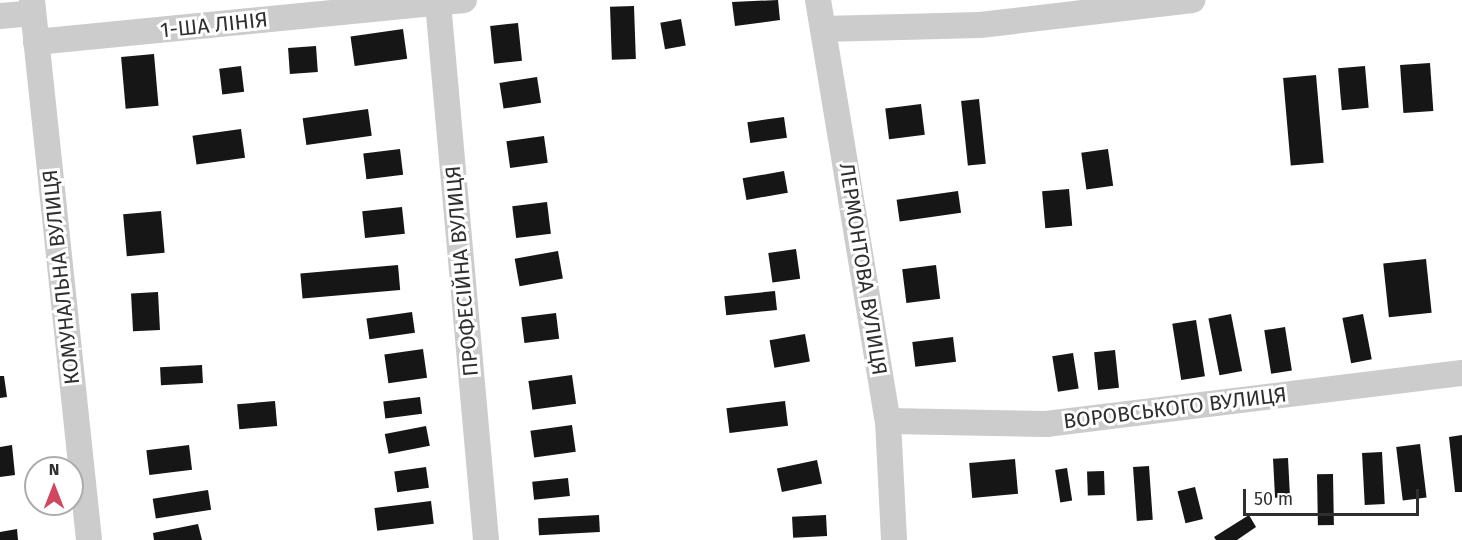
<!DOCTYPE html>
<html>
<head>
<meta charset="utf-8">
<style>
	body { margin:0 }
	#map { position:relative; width:1462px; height:540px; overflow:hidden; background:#fff; font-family:"Fira Sans",sans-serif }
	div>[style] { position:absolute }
	.building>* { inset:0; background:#161616; transform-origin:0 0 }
	.minor>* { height:26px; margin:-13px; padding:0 13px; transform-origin:13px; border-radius:13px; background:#ccc }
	span { translate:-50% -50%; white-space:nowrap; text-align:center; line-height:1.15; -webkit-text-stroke:6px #fff; paint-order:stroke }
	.street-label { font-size:21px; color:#2f2f2f }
	.north { position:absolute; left:24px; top:456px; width:60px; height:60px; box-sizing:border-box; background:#fff; border:2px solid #acacac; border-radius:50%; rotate:0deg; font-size:16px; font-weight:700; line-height:24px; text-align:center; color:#2f2f2f }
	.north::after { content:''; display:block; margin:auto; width:21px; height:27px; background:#cf4860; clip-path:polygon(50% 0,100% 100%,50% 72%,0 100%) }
	.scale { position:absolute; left:1243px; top:489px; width:176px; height:27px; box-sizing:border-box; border:3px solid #2f2f2f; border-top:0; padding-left:8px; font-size:18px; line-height:21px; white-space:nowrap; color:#2f2f2f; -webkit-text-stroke:4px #fff; paint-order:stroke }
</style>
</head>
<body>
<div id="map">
	<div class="building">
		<div style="clip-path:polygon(778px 0,780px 20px,735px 26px,732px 2px)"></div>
		<div style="left:634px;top:6px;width:53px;height:24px;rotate:88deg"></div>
		<div style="left:681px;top:19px;width:27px;height:21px;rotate:80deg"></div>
		<div style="left:518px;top:23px;width:38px;height:28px;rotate:84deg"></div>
		<div style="left:403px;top:29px;width:30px;height:53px;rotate:82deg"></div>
		<div style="left:316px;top:46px;width:26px;height:28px;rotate:86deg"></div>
		<div style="left:154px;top:54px;width:52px;height:33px;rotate:85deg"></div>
		<div style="left:1430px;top:63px;width:48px;height:30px;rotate:86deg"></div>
		<div style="left:241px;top:66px;width:26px;height:22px;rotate:83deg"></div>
		<div style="left:1365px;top:66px;width:42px;height:27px;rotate:85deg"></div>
		<div style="left:1316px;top:75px;width:88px;height:33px;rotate:85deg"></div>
		<div style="left:537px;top:77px;width:26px;height:38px;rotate:81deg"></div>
		<div style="left:979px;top:99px;width:65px;height:18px;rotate:84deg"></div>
		<div style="left:921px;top:104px;width:31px;height:36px;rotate:83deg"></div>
		<div style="left:368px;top:109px;width:27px;height:66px;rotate:82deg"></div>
		<div style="left:784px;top:117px;width:21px;height:37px;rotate:82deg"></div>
		<div style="left:241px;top:129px;width:29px;height:49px;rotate:82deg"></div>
		<div style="left:544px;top:136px;width:27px;height:38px;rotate:82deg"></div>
		<div style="left:400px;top:149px;width:26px;height:37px;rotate:83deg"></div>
		<div style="left:1108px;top:149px;width:37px;height:27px;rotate:82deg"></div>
		<div style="left:784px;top:171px;width:22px;height:42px;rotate:80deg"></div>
		<div style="left:1069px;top:189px;width:37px;height:27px;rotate:85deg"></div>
		<div style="left:958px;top:191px;width:22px;height:62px;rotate:82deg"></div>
		<div style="left:547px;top:202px;width:32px;height:35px;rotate:83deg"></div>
		<div style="left:402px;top:207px;width:27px;height:40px;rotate:84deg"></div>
		<div style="left:161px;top:211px;width:42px;height:38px;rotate:85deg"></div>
		<div style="left:796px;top:249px;width:30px;height:28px;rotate:82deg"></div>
		<div style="left:558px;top:251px;width:28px;height:44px;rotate:80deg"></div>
		<div style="left:1426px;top:259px;width:54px;height:43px;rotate:84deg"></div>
		<div style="left:398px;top:265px;width:25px;height:98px;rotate:85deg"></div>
		<div style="left:936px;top:265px;width:34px;height:34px;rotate:83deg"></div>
		<div style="left:775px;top:291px;width:19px;height:51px;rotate:84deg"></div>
		<div style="left:158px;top:292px;width:38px;height:27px;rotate:87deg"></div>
		<div style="left:412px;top:312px;width:21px;height:46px;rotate:82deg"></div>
		<div style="left:556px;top:313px;width:26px;height:35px;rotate:83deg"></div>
		<div style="left:1231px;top:314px;width:58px;height:23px;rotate:79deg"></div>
		<div style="left:1363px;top:314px;width:46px;height:21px;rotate:79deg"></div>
		<div style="left:1196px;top:320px;width:57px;height:24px;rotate:81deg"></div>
		<div style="left:1285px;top:327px;width:44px;height:21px;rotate:81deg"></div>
		<div style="left:805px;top:334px;width:28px;height:36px;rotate:80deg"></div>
		<div style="left:953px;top:337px;width:25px;height:41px;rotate:83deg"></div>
		<div style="left:423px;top:349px;width:29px;height:39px;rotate:82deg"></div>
		<div style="left:1115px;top:350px;width:38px;height:21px;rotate:84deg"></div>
		<div style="left:1073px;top:353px;width:36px;height:21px;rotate:81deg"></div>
		<div style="left:202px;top:365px;width:18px;height:42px;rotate:87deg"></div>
		<div style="left:572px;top:375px;width:29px;height:44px;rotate:82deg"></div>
		<div style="clip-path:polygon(0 376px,4px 376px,7px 397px,0 398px)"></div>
		<div style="left:420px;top:397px;width:17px;height:37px;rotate:83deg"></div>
		<div style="left:275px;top:401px;width:25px;height:38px;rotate:85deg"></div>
		<div style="left:785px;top:401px;width:25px;height:59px;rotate:83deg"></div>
		<div style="left:572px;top:425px;width:27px;height:42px;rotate:82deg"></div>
		<div style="left:426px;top:426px;width:20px;height:42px;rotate:79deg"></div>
		<div style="clip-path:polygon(1462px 435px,1462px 492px,1455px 492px,1449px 437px)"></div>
		<div style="left:1420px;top:444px;width:54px;height:24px;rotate:83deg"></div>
		<div style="clip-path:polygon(12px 445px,15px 475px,0 477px,0 447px)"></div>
		<div style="left:189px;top:445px;width:25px;height:43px;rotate:83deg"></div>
		<div style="left:1382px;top:452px;width:52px;height:20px;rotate:87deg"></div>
		<div style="left:1288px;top:458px;width:39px;height:15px;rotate:87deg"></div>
		<div style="left:1015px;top:459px;width:35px;height:46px;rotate:85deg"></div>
		<div style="left:817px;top:460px;width:24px;height:41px;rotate:78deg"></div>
		<div style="left:1149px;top:466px;width:54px;height:16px;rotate:86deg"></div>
		<div style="left:426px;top:467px;width:21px;height:32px;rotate:82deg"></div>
		<div style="left:1067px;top:468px;width:33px;height:12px;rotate:81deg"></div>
		<div style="left:1104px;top:471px;width:24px;height:17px;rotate:88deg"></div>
		<div style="left:1333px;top:474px;width:51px;height:16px;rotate:89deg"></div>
		<div style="left:568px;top:478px;width:18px;height:36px;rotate:84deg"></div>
		<div style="left:1195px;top:487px;width:33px;height:18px;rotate:76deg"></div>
		<div style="left:208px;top:490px;width:20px;height:56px;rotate:81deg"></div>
		<div style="left:431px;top:501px;width:23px;height:57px;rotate:83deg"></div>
		<div style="left:599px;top:515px;width:17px;height:61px;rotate:87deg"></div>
		<div style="left:826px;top:515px;width:21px;height:34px;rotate:87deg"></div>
		<div style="clip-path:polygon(1249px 515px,1256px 527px,1237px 540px,1216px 540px,1214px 537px)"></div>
		<div style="clip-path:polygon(198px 524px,202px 540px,154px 540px,153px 533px)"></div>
		<div style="clip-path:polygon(17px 529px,18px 540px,0 540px,0 532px)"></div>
	</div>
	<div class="minor">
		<div style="left:32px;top:0;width:543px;rotate:83.97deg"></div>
		<div style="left:818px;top:0;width:427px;rotate:80.6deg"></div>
		<div style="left:888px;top:421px;width:119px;rotate:87.1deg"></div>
		<div style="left:438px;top:3px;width:539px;rotate:84.89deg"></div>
		<div style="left:0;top:16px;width:33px;rotate:-5deg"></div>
		<div style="left:823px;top:29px;width:157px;rotate:-1.5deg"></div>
		<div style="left:980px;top:25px;width:214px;rotate:-6.7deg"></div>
		<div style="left:36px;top:42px;width:430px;rotate:-5.6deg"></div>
		<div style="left:888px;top:421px;width:158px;rotate:1.1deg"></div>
		<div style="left:1046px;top:424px;width:419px;rotate:-7deg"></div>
	</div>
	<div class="street-label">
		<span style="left:214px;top:25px;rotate:-6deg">1-ША ЛІНІЯ</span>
		<span style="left:863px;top:269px;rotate:81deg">ЛЕРМОНТОВА ВУЛИЦЯ</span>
		<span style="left:462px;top:271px;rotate:-95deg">ПРОФЕСІЙНА ВУЛИЦЯ</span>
		<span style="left:61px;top:277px;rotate:-96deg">КОМУНАЛЬНА ВУЛИЦЯ</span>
		<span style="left:1175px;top:408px;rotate:-7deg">ВОРОВСЬКОГО ВУЛИЦЯ</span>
	</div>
	<div class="north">N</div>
	<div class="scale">50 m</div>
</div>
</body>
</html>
